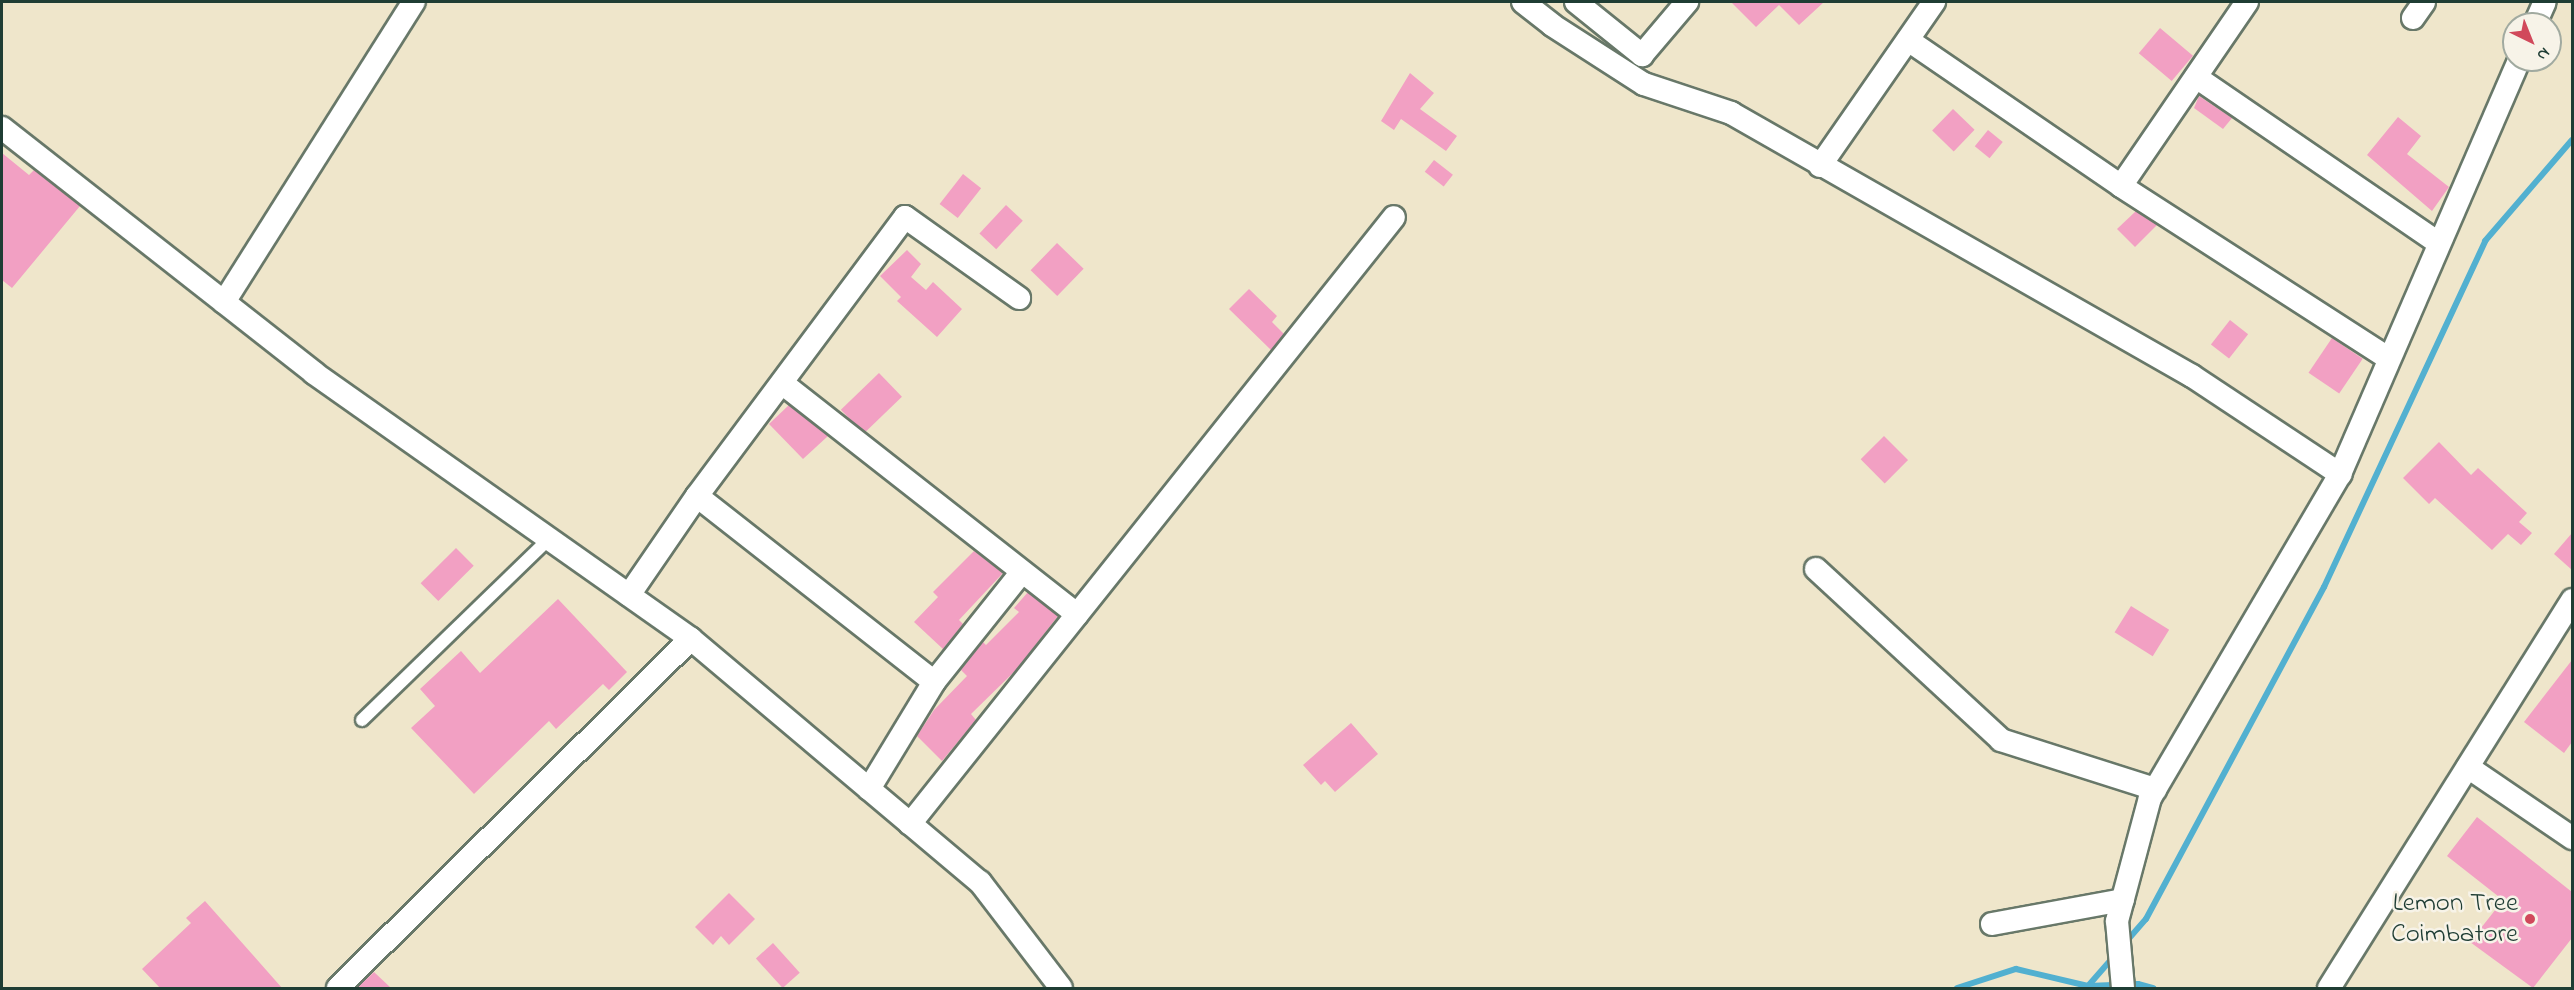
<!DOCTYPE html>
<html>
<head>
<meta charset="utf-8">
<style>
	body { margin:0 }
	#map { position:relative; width:2574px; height:990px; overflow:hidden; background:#efe6cb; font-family:"Indie Flower",sans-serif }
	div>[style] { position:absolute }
	.stream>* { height:6px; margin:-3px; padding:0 3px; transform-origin:3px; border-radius:3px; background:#52b0d0 }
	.building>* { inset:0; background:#f2a0c3; transform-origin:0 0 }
	.roads { filter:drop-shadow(2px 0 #687869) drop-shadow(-2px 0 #687869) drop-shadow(0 2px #687869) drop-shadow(0 -2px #687869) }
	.service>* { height:12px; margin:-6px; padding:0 6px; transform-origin:6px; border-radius:6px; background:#fff }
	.minor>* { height:22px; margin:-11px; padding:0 11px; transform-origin:11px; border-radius:11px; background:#fff }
	.dots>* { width:16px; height:16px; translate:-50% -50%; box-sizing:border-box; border:3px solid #f7f3e8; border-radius:50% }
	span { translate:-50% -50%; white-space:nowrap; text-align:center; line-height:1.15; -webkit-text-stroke:5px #f7f3e8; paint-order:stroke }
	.poi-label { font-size:27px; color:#1f3d34 }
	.right { translate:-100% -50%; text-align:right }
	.frame { position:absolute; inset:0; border:3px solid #1f3d34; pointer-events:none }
	.north { position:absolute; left:2502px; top:12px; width:60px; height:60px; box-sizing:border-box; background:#f7f3e8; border:2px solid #a1aaa0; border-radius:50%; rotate:137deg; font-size:16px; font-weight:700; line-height:24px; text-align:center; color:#1f3d34 }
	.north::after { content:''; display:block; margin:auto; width:21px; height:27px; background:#d1495b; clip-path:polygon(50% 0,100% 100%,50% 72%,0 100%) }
</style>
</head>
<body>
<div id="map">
	<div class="stream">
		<div style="left:2125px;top:943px;width:32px;rotate:-49deg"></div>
		<div style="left:2146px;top:919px;width:377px;rotate:-61.8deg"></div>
		<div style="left:2324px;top:587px;width:382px;rotate:-65deg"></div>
		<div style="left:2485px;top:241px;width:133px;rotate:-49.3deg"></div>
		<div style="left:2088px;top:986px;width:50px;rotate:-2.3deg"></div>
		<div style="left:2138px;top:984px;width:16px;rotate:15deg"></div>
		<div style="left:1957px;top:988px;width:62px;rotate:-17.9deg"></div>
		<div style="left:2016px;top:969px;width:74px;rotate:13.3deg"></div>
		<div style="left:2088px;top:986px;width:41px;rotate:-48.9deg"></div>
	</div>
	<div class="building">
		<div style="clip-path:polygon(1731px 2px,1824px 2px,1799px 25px,1779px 5px,1756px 27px)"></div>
		<div style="left:2160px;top:28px;width:43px;height:33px;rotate:40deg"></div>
		<div style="clip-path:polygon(1410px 73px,1434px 93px,1420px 109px,1457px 136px,1446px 151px,1401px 119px,1394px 130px,1381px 121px)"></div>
		<div style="clip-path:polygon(2199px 96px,2232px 118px,2223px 129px,2194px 108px)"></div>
		<div style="left:1953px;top:109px;width:30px;height:30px;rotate:44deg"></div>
		<div style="clip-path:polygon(2398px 117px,2421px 136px,2407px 154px,2449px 187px,2432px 211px,2367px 155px)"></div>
		<div style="left:1988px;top:130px;width:19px;height:21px;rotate:39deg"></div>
		<div style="clip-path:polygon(2px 153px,29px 175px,34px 170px,80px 206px,12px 288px,2px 280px)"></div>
		<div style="left:1434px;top:160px;width:24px;height:15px;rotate:38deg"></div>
		<div style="left:963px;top:174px;width:23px;height:38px;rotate:38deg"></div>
		<div style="left:1006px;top:205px;width:23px;height:39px;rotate:43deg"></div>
		<div style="clip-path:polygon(2136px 211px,2157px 225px,2135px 247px,2117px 229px)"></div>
		<div style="left:1057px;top:243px;width:37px;height:38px;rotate:44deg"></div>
		<div style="clip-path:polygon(907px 250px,921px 264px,911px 277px,926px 290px,933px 282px,962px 309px,937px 337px,897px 301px,901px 297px,880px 276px)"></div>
		<div style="clip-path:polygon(1249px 289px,1277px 316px,1272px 322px,1284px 334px,1271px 350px,1229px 309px)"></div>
		<div style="left:2230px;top:320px;width:23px;height:31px;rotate:38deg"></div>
		<div style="left:2332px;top:338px;width:37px;height:42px;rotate:34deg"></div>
		<div style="left:879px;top:373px;width:33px;height:53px;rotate:46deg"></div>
		<div style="clip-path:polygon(789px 405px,828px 436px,803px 459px,769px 424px)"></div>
		<div style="left:1884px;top:436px;width:34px;height:33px;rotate:45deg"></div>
		<div style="clip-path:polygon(2439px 442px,2471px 475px,2478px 468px,2527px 513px,2519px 522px,2532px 533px,2521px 545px,2508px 534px,2492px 550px,2435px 498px,2429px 504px,2403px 478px)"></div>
		<div style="clip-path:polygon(2572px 533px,2572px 570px,2554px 554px)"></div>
		<div style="left:456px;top:548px;width:25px;height:50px;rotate:45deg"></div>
		<div style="clip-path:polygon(974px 551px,1003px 573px,959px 620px,963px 624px,943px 649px,914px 622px,938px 597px,933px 592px)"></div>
		<div style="clip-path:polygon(1028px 592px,1058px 616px,1016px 670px,971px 714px,976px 720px,942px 761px,917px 736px,934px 710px,967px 676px,961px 670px,983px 642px,986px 645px,1019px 612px,1014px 608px)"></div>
		<div style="clip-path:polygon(558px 599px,627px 672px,609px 690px,603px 684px,556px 729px,549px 721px,474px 794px,411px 728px,435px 706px,420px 689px,461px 651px,480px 673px)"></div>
		<div style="left:2131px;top:606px;width:45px;height:31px;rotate:32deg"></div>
		<div style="clip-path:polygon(2572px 660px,2572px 742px,2564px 753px,2524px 722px)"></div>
		<div style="clip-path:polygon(1351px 723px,1378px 754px,1335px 792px,1325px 781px,1321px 785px,1303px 765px)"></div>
		<div style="clip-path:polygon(2477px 817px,2572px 892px,2572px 938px,2533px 988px,2470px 942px,2503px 900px,2447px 856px)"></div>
		<div style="clip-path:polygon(729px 893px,755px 919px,729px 945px,721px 936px,713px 945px,695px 927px)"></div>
		<div style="clip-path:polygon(205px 901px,282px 988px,160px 988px,142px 969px,191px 923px,186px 918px)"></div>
		<div style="left:773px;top:943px;width:40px;height:23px;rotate:48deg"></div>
		<div style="clip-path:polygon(374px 972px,391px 988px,357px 988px)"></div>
	</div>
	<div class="roads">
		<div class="service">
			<div style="left:362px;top:720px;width:260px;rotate:-44.1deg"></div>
		</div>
		<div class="minor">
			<div style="left:1523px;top:2px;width:37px;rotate:38deg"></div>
			<div style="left:1552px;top:25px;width:109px;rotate:32.7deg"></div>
			<div style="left:1644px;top:84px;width:92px;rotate:18.4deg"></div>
			<div style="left:1731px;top:113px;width:531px;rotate:29.7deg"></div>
			<div style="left:2192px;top:376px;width:178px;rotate:33.5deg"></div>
			<div style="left:1576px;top:2px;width:85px;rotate:38.8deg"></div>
			<div style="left:1642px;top:55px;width:70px;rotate:-49.7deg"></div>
			<div style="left:2413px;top:18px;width:19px;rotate:-55deg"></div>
			<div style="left:2535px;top:24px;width:24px;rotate:-66deg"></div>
			<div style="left:1908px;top:40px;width:258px;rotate:34.4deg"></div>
			<div style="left:2121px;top:186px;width:319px;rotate:32.8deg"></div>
			<div style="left:2196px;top:77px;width:293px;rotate:34.4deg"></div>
			<div style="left:2px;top:128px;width:397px;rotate:38.1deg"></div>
			<div style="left:314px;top:373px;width:461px;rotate:35.2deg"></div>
			<div style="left:691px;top:639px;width:378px;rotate:40.1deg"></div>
			<div style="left:980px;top:882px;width:133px;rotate:52.6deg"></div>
			<div style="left:1820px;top:166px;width:200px;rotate:-55.2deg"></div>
			<div style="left:2121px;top:186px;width:223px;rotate:-55.6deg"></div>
			<div style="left:224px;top:302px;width:355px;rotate:-57.7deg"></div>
			<div style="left:782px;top:383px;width:375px;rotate:38.1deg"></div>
			<div style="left:697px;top:496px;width:301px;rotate:38.1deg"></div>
			<div style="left:1816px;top:569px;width:252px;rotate:42.7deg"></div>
			<div style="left:2001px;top:740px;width:162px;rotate:17.7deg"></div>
			<div style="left:629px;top:595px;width:120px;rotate:-55.5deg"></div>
			<div style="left:697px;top:496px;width:348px;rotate:-53.3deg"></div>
			<div style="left:905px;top:217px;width:140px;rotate:35.4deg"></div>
			<div style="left:2468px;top:767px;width:126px;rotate:34.3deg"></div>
			<div style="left:869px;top:789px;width:125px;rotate:-58.7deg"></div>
			<div style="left:934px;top:682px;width:139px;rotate:-51.4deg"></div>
			<div style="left:910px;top:824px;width:776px;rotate:-51.43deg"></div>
			<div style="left:1992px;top:924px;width:133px;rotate:-10.4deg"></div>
			<div style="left:338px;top:988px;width:496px;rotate:-44.7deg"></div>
			<div style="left:2123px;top:988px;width:67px;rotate:-95.1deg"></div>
			<div style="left:2117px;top:921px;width:127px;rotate:-75deg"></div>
			<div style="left:2150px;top:798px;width:376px;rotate:-59.6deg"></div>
			<div style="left:2340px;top:474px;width:451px;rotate:-66.6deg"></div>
			<div style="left:2329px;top:988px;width:458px;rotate:-57.9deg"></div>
		</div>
	</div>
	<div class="dots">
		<div style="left:2530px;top:919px;background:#d1495b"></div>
	</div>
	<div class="poi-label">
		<span class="right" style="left:2518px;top:919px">Lemon Tree<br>Coimbatore</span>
	</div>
	<div class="frame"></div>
	<div class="north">N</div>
</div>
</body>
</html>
